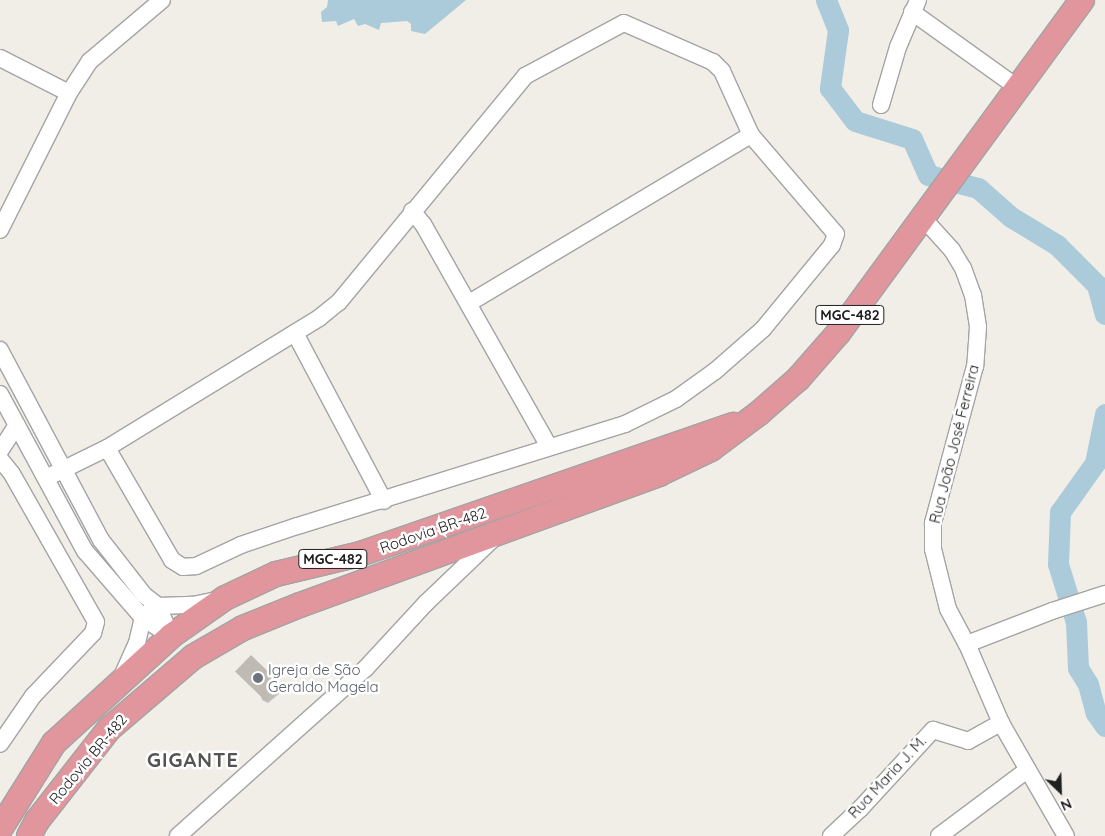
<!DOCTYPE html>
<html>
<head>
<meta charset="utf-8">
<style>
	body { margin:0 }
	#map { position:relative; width:1105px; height:836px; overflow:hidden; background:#f0eee7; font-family:Quicksand,sans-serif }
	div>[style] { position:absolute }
	.water>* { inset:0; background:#abcbda }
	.shadow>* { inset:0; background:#0003 }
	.stream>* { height:4px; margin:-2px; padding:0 2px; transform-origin:2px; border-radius:2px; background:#abcbda }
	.river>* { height:21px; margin:-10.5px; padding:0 10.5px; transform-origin:10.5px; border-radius:10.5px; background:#abcbda }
	.building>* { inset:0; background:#c0bab4; transform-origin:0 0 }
	.roads { filter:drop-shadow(1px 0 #a4a4a4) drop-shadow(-1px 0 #a4a4a4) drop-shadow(0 1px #a4a4a4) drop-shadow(0 -1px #a4a4a4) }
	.minor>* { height:16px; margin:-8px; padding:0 8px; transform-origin:8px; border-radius:8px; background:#fff }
	.highway>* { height:24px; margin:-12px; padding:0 12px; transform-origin:12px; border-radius:12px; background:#e1959c }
	.dots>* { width:14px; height:14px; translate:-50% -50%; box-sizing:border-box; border:2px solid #fff; border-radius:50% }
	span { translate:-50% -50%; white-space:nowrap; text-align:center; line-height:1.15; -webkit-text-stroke:5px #fff; paint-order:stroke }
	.shield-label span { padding:1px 4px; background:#fff; border:1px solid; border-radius:4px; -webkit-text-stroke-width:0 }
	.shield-label { font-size:14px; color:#202020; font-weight:700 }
	.street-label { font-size:15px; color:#202020 }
	.worship-label { font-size:15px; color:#5b616d }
	.left { translate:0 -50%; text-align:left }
	.district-label { font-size:20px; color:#535353; font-weight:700; letter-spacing:1px }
	.north { position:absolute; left:1035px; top:766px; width:50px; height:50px; -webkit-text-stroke:4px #fff; paint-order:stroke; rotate:156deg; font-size:14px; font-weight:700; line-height:20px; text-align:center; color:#202020 }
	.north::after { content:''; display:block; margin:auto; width:18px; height:22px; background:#202020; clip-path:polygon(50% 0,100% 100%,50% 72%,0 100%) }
</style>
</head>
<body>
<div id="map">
	<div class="water">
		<div style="clip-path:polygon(328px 0,466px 0,425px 34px,411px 31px,411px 24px,407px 21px,381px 23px,379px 30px,365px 24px,358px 26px,354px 19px,338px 26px,336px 21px,322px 22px,321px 12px,327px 7px)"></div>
	</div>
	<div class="shadow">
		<div style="clip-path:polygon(251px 656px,286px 688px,268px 703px,262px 700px)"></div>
	</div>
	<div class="stream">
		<div style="left:1097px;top:285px;width:9px;rotate:-27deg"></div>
	</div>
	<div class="river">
		<div style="left:826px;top:0;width:32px;rotate:68deg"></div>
		<div style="left:838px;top:30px;width:59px;rotate:97.9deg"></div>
		<div style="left:830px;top:88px;width:41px;rotate:52.9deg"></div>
		<div style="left:855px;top:121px;width:60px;rotate:17.5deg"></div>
		<div style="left:912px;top:139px;width:39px;rotate:66deg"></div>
		<div style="left:928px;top:175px;width:52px;rotate:14.6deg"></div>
		<div style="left:978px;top:188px;width:44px;rotate:41.3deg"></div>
		<div style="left:1011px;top:217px;width:54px;rotate:31.3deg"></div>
		<div style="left:1057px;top:245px;width:57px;rotate:45deg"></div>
		<div style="left:1097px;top:285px;width:30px;rotate:75deg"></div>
		<div style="left:1105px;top:414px;width:50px;rotate:101.5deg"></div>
		<div style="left:1095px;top:463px;width:60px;rotate:125.5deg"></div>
		<div style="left:1060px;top:512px;width:52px;rotate:92.2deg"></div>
		<div style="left:1058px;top:564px;width:61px;rotate:72.8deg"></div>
		<div style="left:1076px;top:622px;width:46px;rotate:87.5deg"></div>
		<div style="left:1078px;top:668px;width:19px;rotate:58deg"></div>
		<div style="left:1088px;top:684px;width:30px;rotate:75deg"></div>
		<div style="left:1096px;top:713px;width:16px;rotate:55deg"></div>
	</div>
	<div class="building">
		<div style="left:251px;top:655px;width:42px;height:23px;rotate:44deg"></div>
	</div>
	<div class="roads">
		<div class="minor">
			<div style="left:912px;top:12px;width:130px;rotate:35.6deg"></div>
			<div style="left:0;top:58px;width:77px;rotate:26.9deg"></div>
			<div style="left:881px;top:105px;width:60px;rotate:-73.7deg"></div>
			<div style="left:898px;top:47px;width:51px;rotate:-66.9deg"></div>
			<div style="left:412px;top:211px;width:17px;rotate:50deg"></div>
			<div style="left:423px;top:224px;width:256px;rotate:60.5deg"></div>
			<div style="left:923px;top:218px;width:43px;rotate:47.8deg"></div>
			<div style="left:952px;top:250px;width:21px;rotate:59deg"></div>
			<div style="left:963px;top:268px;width:29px;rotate:70deg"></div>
			<div style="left:973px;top:295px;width:32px;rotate:81deg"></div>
			<div style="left:978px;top:327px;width:39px;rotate:94deg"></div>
			<div style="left:975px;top:366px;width:163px;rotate:105deg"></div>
			<div style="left:933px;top:523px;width:26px;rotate:90deg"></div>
			<div style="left:933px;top:549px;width:62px;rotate:76deg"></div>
			<div style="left:948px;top:609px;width:40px;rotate:62deg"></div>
			<div style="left:967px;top:644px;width:86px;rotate:66.7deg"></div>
			<div style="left:1001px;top:723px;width:130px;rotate:60.1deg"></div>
			<div style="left:0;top:230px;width:153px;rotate:-63.3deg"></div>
			<div style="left:69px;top:93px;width:38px;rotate:-57deg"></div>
			<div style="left:90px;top:61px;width:94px;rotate:-40.3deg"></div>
			<div style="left:469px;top:303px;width:328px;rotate:-30.8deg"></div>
			<div style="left:295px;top:333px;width:190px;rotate:62.1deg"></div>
			<div style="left:0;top:350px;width:215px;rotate:62deg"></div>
			<div style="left:101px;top:540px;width:70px;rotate:52deg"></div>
			<div style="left:144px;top:595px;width:18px;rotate:38deg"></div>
			<div style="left:158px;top:606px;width:33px;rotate:67deg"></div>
			<div style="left:0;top:394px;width:179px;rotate:61.6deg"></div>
			<div style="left:85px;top:551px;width:89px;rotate:49.1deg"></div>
			<div style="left:143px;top:618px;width:33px;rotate:33deg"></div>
			<div style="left:0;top:451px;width:31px;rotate:-57deg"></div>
			<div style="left:0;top:459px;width:19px;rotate:51deg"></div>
			<div style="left:12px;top:474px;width:170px;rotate:60.4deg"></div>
			<div style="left:96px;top:622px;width:11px;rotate:105deg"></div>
			<div style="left:93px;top:633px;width:87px;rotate:133.6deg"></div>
			<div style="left:33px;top:696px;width:58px;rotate:124.5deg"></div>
			<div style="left:46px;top:478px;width:68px;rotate:-26.2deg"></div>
			<div style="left:107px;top:448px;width:249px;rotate:-31.5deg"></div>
			<div style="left:319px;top:318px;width:26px;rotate:-39deg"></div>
			<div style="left:339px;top:302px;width:293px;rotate:-50.5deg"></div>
			<div style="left:525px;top:76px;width:112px;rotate:-28.2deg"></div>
			<div style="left:624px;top:23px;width:97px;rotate:23.7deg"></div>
			<div style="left:713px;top:62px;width:13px;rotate:45deg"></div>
			<div style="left:722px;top:71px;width:70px;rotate:65.6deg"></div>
			<div style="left:751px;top:135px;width:130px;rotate:49.4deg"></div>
			<div style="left:836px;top:234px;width:12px;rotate:110deg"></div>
			<div style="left:832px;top:245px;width:109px;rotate:129.4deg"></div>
			<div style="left:763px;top:329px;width:64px;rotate:138.8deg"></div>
			<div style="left:715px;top:371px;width:48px;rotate:144.3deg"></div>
			<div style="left:676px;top:399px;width:57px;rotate:153.9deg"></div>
			<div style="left:625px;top:424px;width:343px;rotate:162.7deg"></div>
			<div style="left:297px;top:526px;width:59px;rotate:161.3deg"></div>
			<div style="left:241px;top:545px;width:50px;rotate:155deg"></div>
			<div style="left:196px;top:566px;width:13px;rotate:176deg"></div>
			<div style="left:183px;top:567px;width:13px;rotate:-148deg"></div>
			<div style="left:172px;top:560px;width:129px;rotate:-120.1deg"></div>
			<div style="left:967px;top:644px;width:91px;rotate:-21.2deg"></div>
			<div style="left:1052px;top:611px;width:56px;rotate:-17.8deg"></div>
			<div style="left:123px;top:674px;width:34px;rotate:-66deg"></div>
			<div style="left:137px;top:643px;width:26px;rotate:-77deg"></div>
			<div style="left:143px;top:618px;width:10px;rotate:-45deg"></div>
			<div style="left:150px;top:611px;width:9px;rotate:-32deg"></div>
			<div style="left:158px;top:606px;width:35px;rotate:-2deg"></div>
			<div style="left:193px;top:605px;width:24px;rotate:-12deg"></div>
			<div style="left:178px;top:836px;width:251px;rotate:-41.8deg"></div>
			<div style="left:365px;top:669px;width:90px;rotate:-47.3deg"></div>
			<div style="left:426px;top:603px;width:94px;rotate:-43.7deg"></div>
			<div style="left:831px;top:836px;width:40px;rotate:-43deg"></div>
			<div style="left:860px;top:809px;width:108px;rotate:-47.3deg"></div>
			<div style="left:933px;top:730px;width:37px;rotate:17deg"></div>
			<div style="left:968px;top:741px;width:38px;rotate:-29deg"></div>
			<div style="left:939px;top:836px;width:109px;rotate:-36.8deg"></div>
		</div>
		<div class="highway">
			<div style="left:0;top:829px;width:102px;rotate:-57.9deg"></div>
			<div style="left:54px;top:743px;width:159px;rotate:-42.4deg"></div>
			<div style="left:171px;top:636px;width:66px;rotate:-35.1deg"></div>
			<div style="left:225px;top:598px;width:56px;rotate:-25.2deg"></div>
			<div style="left:276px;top:574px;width:86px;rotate:-13.4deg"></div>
			<div style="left:360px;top:554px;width:395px;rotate:-19.1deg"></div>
			<div style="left:29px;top:836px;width:17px;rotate:-62deg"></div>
			<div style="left:37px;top:821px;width:117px;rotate:-52deg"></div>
			<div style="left:109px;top:729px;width:111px;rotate:-40.6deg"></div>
			<div style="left:193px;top:657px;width:58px;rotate:-30.1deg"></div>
			<div style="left:243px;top:628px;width:61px;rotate:-22deg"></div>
			<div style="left:300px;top:605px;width:382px;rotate:-20deg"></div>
			<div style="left:659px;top:474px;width:58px;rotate:-25.7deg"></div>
			<div style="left:711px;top:449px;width:59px;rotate:-36.7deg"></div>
			<div style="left:758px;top:414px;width:53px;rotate:-41.2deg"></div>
			<div style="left:798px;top:379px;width:62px;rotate:-48.9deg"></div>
			<div style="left:839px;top:332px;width:411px;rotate:-53.8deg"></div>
		</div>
	</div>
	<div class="dots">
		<div style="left:258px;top:678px;background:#6b7280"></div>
	</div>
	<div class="shield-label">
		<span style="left:850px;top:315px">MGC-482</span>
		<span style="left:333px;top:559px">MGC-482</span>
	</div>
	<div class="street-label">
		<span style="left:954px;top:444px;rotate:-76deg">Rua João José Ferreira</span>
		<span style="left:433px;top:530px;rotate:-19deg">Rodovia BR-482</span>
		<span style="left:88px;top:759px;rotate:-50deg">Rodovia BR-482</span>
		<span style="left:887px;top:777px;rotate:-47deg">Rua Maria J. M.</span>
	</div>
	<div class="worship-label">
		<span class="left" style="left:268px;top:678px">Igreja de São<br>Geraldo Magela</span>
	</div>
	<div class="district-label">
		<span style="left:193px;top:759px">GIGANTE</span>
	</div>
	<div class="north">N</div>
</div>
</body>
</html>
